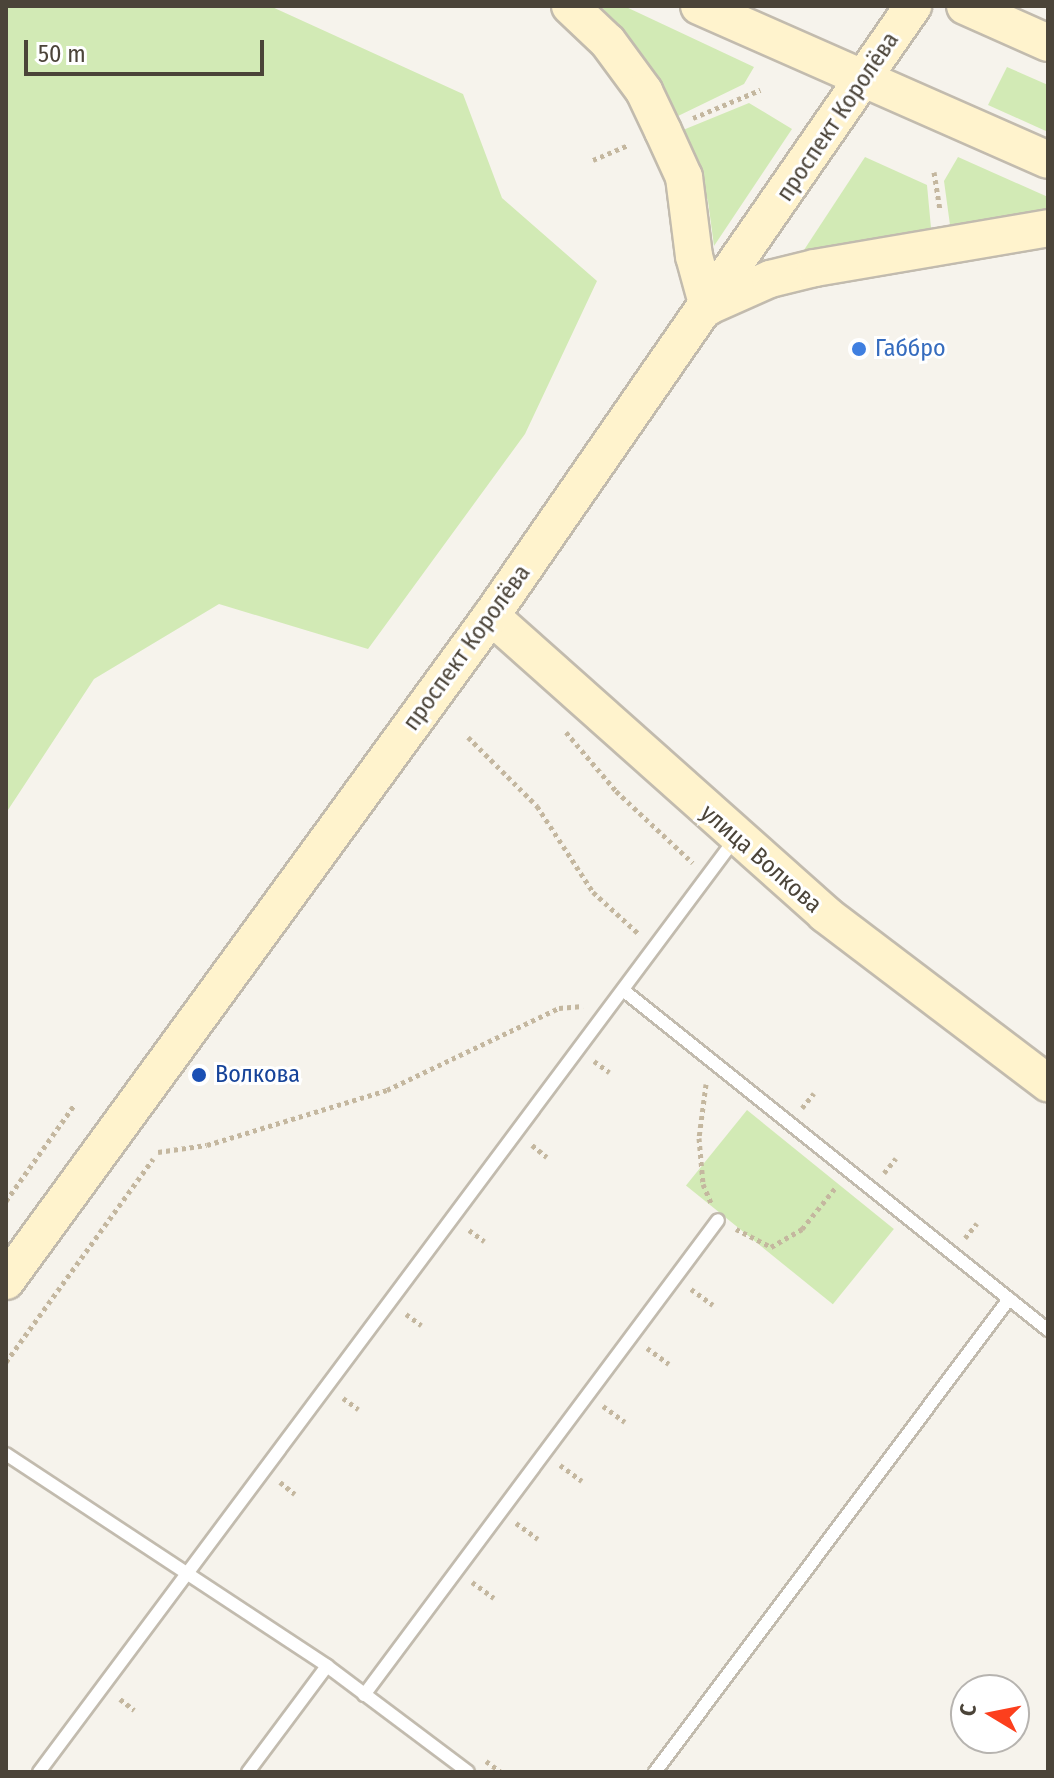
<!DOCTYPE html>
<html>
<head>
<meta charset="utf-8">
<style>
	body { margin:0 }
	#map { position:relative; width:1054px; height:1778px; overflow:hidden; background:#f6f3ec; font-family:"Fira Sans Condensed",sans-serif }
	div>[style] { position:absolute }
	.green>* { inset:0; background:#d2eab5; transform-origin:0 0 }
	.path>* { height:5px; margin-top:-2.5px; transform-origin:0; background:repeating-linear-gradient(90deg,#c4b79f 0 4px,transparent 0 8px) }
	.roads { filter:drop-shadow(2px 0 #c2bbae) drop-shadow(-2px 0 #c2bbae) drop-shadow(0 2px #c2bbae) drop-shadow(0 -2px #c2bbae) }
	.lane>* { height:12px; margin:-6px; padding:0 6px; transform-origin:6px; border-radius:6px; background:#fff }
	.secondary>* { height:36px; margin:-18px; padding:0 18px; transform-origin:18px; border-radius:18px; background:#fff3cd }
	.dots>* { width:22px; height:22px; translate:-50% -50%; box-sizing:border-box; border:4px solid #fff; border-radius:50% }
	span { translate:-50% -50%; white-space:nowrap; text-align:center; line-height:1.15; -webkit-text-stroke:6px #fff; paint-order:stroke }
	.street-label { font-size:24px; color:#4b4439 }
	.shop-label { font-size:24px; color:#366cbe }
	.left { translate:0 -50%; text-align:left }
	.transit-label { font-size:24px; color:#164399 }
	.frame { position:absolute; inset:0; border:8px solid #4b4439; pointer-events:none }
	.north { position:absolute; left:950px; top:1674px; width:80px; height:80px; box-sizing:border-box; background:#fff; border:2px solid #b7b4b0; border-radius:50%; rotate:280deg; font-size:22px; font-weight:700; line-height:32px; text-align:center; color:#4b4439 }
	.north::after { content:''; display:block; margin:auto; width:28px; height:36px; background:#fc3f1d; clip-path:polygon(50% 0,100% 100%,50% 72%,0 100%) }
	.scale { position:absolute; left:24px; top:40px; width:240px; height:36px; box-sizing:border-box; border:4px solid #4b4439; border-top:0; padding-left:10px; font-size:24px; line-height:28px; white-space:nowrap; color:#4b4439; -webkit-text-stroke:6px #fff; paint-order:stroke }
</style>
</head>
<body>
<div id="map">
	<div class="green">
		<div style="clip-path:polygon(6px 6px,270px 6px,463px 94px,502px 198px,597px 281px,525px 434px,368px 649px,219px 604px,94px 679px,6px 813px)"></div>
		<div style="clip-path:polygon(601px 6px,624px 6px,754px 67px,744px 84px,676px 117px,638px 51px)"></div>
		<div style="clip-path:polygon(1007px 67px,1048px 85px,1048px 132px,988px 105px)"></div>
		<div style="clip-path:polygon(749px 103px,792px 129px,714px 246px,708px 201px,683px 130px)"></div>
		<div style="clip-path:polygon(865px 157px,927px 185px,931px 228px,804px 250px)"></div>
		<div style="clip-path:polygon(958px 157px,1048px 197px,1048px 212px,950px 225px,944px 181px)"></div>
		<div style="left:747px;top:1110px;width:189px;height:97px;rotate:39deg"></div>
	</div>
	<div class="path">
		<div style="left:693px;top:118px;width:73px;rotate:-22.7deg"></div>
		<div style="left:593px;top:160px;width:39px;rotate:-23deg"></div>
		<div style="left:934px;top:172px;width:39px;rotate:81deg"></div>
		<div style="left:566px;top:732px;width:77px;rotate:49.7deg"></div>
		<div style="left:616px;top:791px;width:105px;rotate:43.1deg"></div>
		<div style="left:468px;top:737px;width:98px;rotate:45deg"></div>
		<div style="left:537px;top:806px;width:103px;rotate:56.9deg"></div>
		<div style="left:593px;top:892px;width:62px;rotate:42.4deg"></div>
		<div style="left:594px;top:1061px;width:19px;rotate:36deg"></div>
		<div style="left:706px;top:1084px;width:54px;rotate:97.4deg"></div>
		<div style="left:699px;top:1138px;width:46px;rotate:85deg"></div>
		<div style="left:703px;top:1184px;width:21px;rotate:67deg"></div>
		<div style="left:802px;top:1108px;width:19px;rotate:-51deg"></div>
		<div style="left:532px;top:1145px;width:19px;rotate:39deg"></div>
		<div style="left:158px;top:1152px;width:49px;rotate:-8.1deg"></div>
		<div style="left:207px;top:1145px;width:188px;rotate:-17deg"></div>
		<div style="left:387px;top:1090px;width:191px;rotate:-25.5deg"></div>
		<div style="left:559px;top:1008px;width:24px;rotate:-5deg"></div>
		<div style="left:884px;top:1173px;width:19px;rotate:-51deg"></div>
		<div style="left:6px;top:1201px;width:119px;rotate:-54.6deg"></div>
		<div style="left:736px;top:1229px;width:39px;rotate:27deg"></div>
		<div style="left:771px;top:1247px;width:36px;rotate:-30deg"></div>
		<div style="left:802px;top:1229px;width:54px;rotate:-51deg"></div>
		<div style="left:469px;top:1230px;width:19px;rotate:36deg"></div>
		<div style="left:965px;top:1238px;width:19px;rotate:-51deg"></div>
		<div style="left:691px;top:1289px;width:27px;rotate:36deg"></div>
		<div style="left:406px;top:1314px;width:19px;rotate:36deg"></div>
		<div style="left:647px;top:1348px;width:27px;rotate:36deg"></div>
		<div style="left:6px;top:1362px;width:251px;rotate:-54.1deg"></div>
		<div style="left:343px;top:1398px;width:19px;rotate:36deg"></div>
		<div style="left:603px;top:1406px;width:27px;rotate:36deg"></div>
		<div style="left:560px;top:1465px;width:27px;rotate:36deg"></div>
		<div style="left:280px;top:1482px;width:19px;rotate:39deg"></div>
		<div style="left:516px;top:1523px;width:27px;rotate:36deg"></div>
		<div style="left:472px;top:1582px;width:27px;rotate:36deg"></div>
		<div style="left:120px;top:1699px;width:18px;rotate:38deg"></div>
		<div style="left:486px;top:1761px;width:19px;rotate:36deg"></div>
	</div>
	<div class="roads">
		<div class="lane">
			<div style="left:623px;top:990px;width:544px;rotate:38.66deg"></div>
			<div style="left:6px;top:1454px;width:385px;rotate:33.4deg"></div>
			<div style="left:327px;top:1666px;width:176px;rotate:36.9deg"></div>
			<div style="left:364px;top:1695px;width:592px;rotate:-53.3deg"></div>
			<div style="left:39px;top:1772px;width:1164px;rotate:-53.28deg"></div>
			<div style="left:248px;top:1772px;width:132px;rotate:-53.3deg"></div>
			<div style="left:655px;top:1772px;width:591px;rotate:-53.19deg"></div>
		</div>
		<div class="secondary">
			<div style="left:570px;top:6px;width:52px;rotate:43.5deg"></div>
			<div style="left:608px;top:42px;width:61px;rotate:53.7deg"></div>
			<div style="left:644px;top:91px;width:44px;rotate:64.6deg"></div>
			<div style="left:663px;top:131px;width:51px;rotate:65.5deg"></div>
			<div style="left:684px;top:177px;width:80px;rotate:82.8deg"></div>
			<div style="left:694px;top:256px;width:53px;rotate:74.6deg"></div>
			<div style="left:699px;top:6px;width:381px;rotate:23.8deg"></div>
			<div style="left:965px;top:6px;width:91px;rotate:24deg"></div>
			<div style="left:709px;top:306px;width:67px;rotate:-23.9deg"></div>
			<div style="left:770px;top:279px;width:46px;rotate:-13.7deg"></div>
			<div style="left:815px;top:268px;width:236px;rotate:-9.7deg"></div>
			<div style="left:491px;top:616px;width:448px;rotate:41.7deg"></div>
			<div style="left:825px;top:914px;width:280px;rotate:37.2deg"></div>
			<div style="left:6px;top:1281px;width:823px;rotate:-53.9deg"></div>
			<div style="left:491px;top:616px;width:742px;rotate:-55.32deg"></div>
		</div>
	</div>
	<div class="dots">
		<div style="left:859px;top:349px;background:#3f7fe0"></div>
		<div style="left:199px;top:1075px;background:#1a4fb4"></div>
	</div>
	<div class="street-label">
		<span style="left:838px;top:117px;rotate:-56deg">проспект Королёва</span>
		<span style="left:467px;top:648px;rotate:-54deg">проспект Королёва</span>
		<span style="left:761px;top:859px;rotate:41deg">улица Волкова</span>
	</div>
	<div class="shop-label">
		<span class="left" style="left:875px;top:349px">Габбро</span>
	</div>
	<div class="transit-label">
		<span class="left" style="left:215px;top:1075px">Волкова</span>
	</div>
	<div class="frame"></div>
	<div class="north">С</div>
	<div class="scale">50 m</div>
</div>
</body>
</html>
